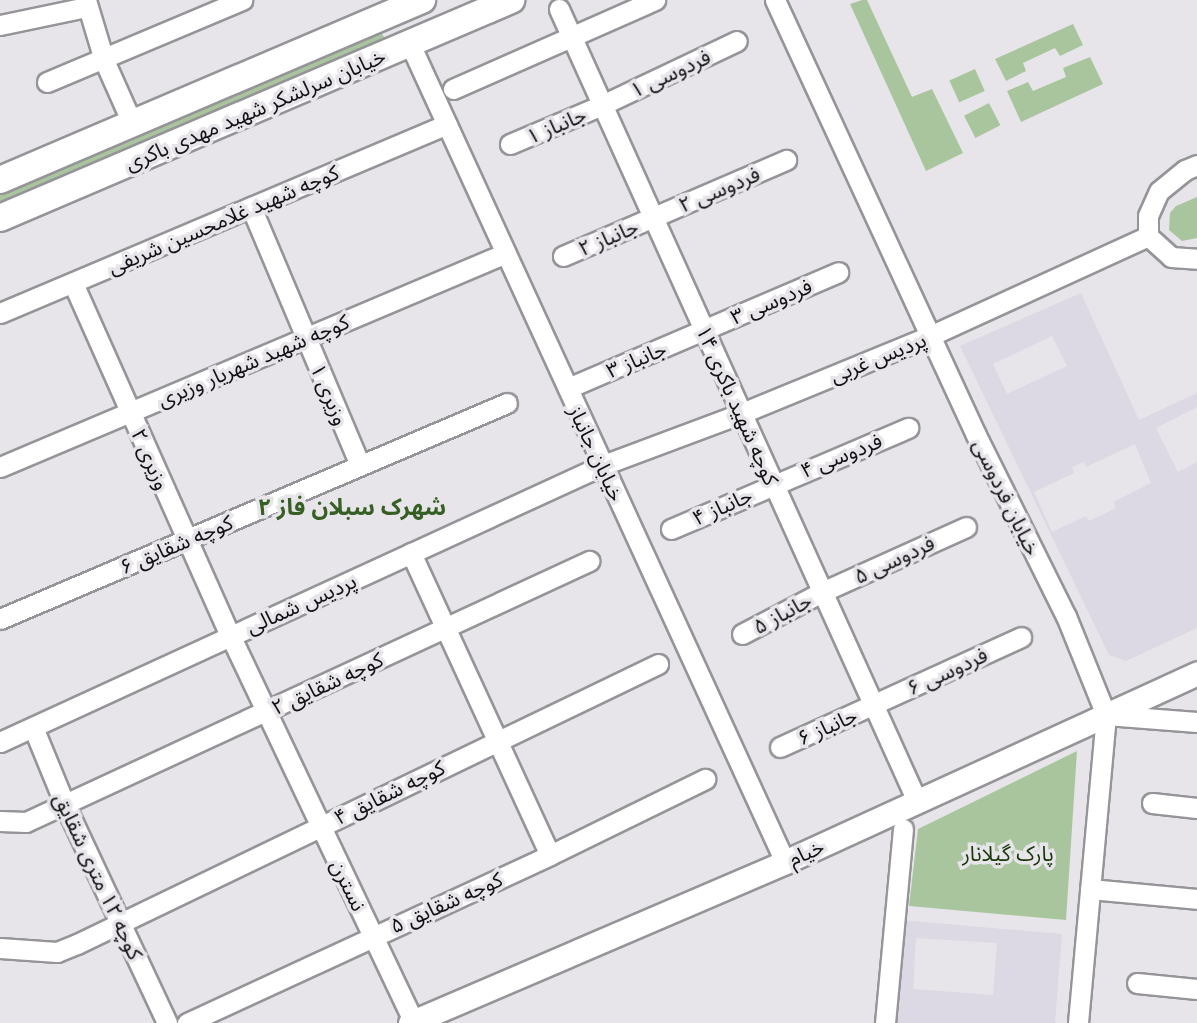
<!DOCTYPE html>
<html>
<head>
<meta charset="utf-8">
<style>
	body { margin:0 }
	#map { position:relative; width:1197px; height:1023px; overflow:hidden; background:#e7e5ea; font-family:"Open Sans","Noto Sans Arabic",sans-serif }
	div>[style] { position:absolute }
	.built>* { inset:0; background:#dcd8e4 }
	.green>* { inset:0; background:#a9c59e; transform-origin:0 0 }
	.roads { filter:drop-shadow(2px 0 #959498) drop-shadow(-2px 0 #959498) drop-shadow(0 2px #959498) drop-shadow(0 -2px #959498) }
	.minor>* { height:19px; margin:-9.5px; padding:0 9.5px; transform-origin:9.5px; border-radius:9.5px; background:#fff }
	.tertiary>* { height:23px; margin:-11.5px; padding:0 11.5px; transform-origin:11.5px; border-radius:11.5px; background:#fff }
	.secondary>* { height:26px; margin:-13px; padding:0 13px; transform-origin:13px; border-radius:13px; background:#fff }
	span { translate:-50% -50%; white-space:nowrap; text-align:center; line-height:1.15; -webkit-text-stroke:7px #e7e5ea; paint-order:stroke }
	.street-label { font-size:21px; color:#111012 }
	.park-label { font-size:21px; color:#173705 }
	.neighbourhood-label { font-size:23px; color:#365f23; font-weight:700 }
</style>
</head>
<body>
<div id="map">
	<div class="built">
		<div style="clip-path:polygon(evenodd,1081px 293px,1139px 420px,1197px 393px,1197px 407px,1156px 428px,1178px 472px,1197px 462px,1197px 628px,1126px 661px,1109px 655px,960px 346px,1081px 293px,1052px 336px,1067px 366px,1007px 394px,993px 364px,1052px 336px,1081px 293px,1135px 444px,1151px 483px,1113px 502px,1116px 508px,1089px 521px,1086px 516px,1052px 532px,1034px 492px,1074px 473px,1072px 467px,1084px 462px,1086px 467px,1135px 444px)"></div>
		<div style="clip-path:polygon(evenodd,900px 920px,1062px 934px,1055px 1023px,891px 1023px,900px 920px,916px 938px,997px 943px,993px 995px,913px 989px,916px 938px)"></div>
	</div>
	<div class="green">
		<div style="clip-path:polygon(862px 0,867px 0,912px 97px,932px 89px,963px 153px,926px 171px,850px 4px)"></div>
		<div style="clip-path:polygon(1073px 24px,1083px 45px,1060px 56px,1055px 48px,1023px 63px,1026px 71px,1006px 81px,995px 59px)"></div>
		<div style="clip-path:polygon(374px 34px,382px 34px,387px 41px,0 206px,0 194px)"></div>
		<div style="clip-path:polygon(1090px 57px,1103px 84px,1021px 122px,1007px 91px,1028px 82px,1033px 91px,1066px 77px,1063px 68px)"></div>
		<div style="left:975px;top:69px;width:24px;height:28px;rotate:66deg"></div>
		<div style="left:989px;top:103px;width:25px;height:28px;rotate:63deg"></div>
		<div style="clip-path:polygon(1197px 197px,1197px 238px,1182px 241px,1169px 230px,1170px 213px,1176px 206px)"></div>
		<div style="clip-path:polygon(1077px 751px,1066px 920px,909px 906px,918px 829px)"></div>
	</div>
	<div class="roads">
		<div class="minor">
			<div style="left:86px;top:0;width:63px;rotate:73.3deg"></div>
			<div style="left:104px;top:60px;width:69px;rotate:66deg"></div>
			<div style="left:775px;top:0;width:479px;rotate:65.2deg"></div>
			<div style="left:976px;top:435px;width:202px;rotate:63.6deg"></div>
			<div style="left:1066px;top:616px;width:107px;rotate:68deg"></div>
			<div style="left:1106px;top:715px;width:309px;rotate:95.2deg"></div>
			<div style="left:559px;top:9px;width:869px;rotate:65.68deg"></div>
			<div style="left:0;top:25px;width:88px;rotate:-11.8deg"></div>
			<div style="left:410px;top:44px;width:900px;rotate:65.37deg"></div>
			<div style="left:47px;top:82px;width:212px;rotate:-22.8deg"></div>
			<div style="left:453px;top:89px;width:221px;rotate:-23.8deg"></div>
			<div style="left:510px;top:144px;width:100px;rotate:-23deg"></div>
			<div style="left:602px;top:105px;width:149px;rotate:-25.4deg"></div>
			<div style="left:1197px;top:165px;width:13px;rotate:157deg"></div>
			<div style="left:1185px;top:170px;width:33px;rotate:141deg"></div>
			<div style="left:1159px;top:191px;width:27px;rotate:114deg"></div>
			<div style="left:1148px;top:216px;width:20px;rotate:90deg"></div>
			<div style="left:1148px;top:236px;width:31px;rotate:42deg"></div>
			<div style="left:1171px;top:257px;width:26px;rotate:4deg"></div>
			<div style="left:251px;top:207px;width:280px;rotate:67.1deg"></div>
			<div style="left:563px;top:256px;width:243px;rotate:-23.3deg"></div>
			<div style="left:73px;top:283px;width:385px;rotate:66deg"></div>
			<div style="left:230px;top:635px;width:427px;rotate:64.6deg"></div>
			<div style="left:0;top:313px;width:485px;rotate:-22.9deg"></div>
			<div style="left:568px;top:388px;width:294px;rotate:-23.2deg"></div>
			<div style="left:0;top:467px;width:549px;rotate:-22.92deg"></div>
			<div style="left:671px;top:529px;width:258px;rotate:-23.1deg"></div>
			<div style="left:411px;top:553px;width:332px;rotate:65.3deg"></div>
			<div style="left:0;top:619px;width:551px;rotate:-23.08deg"></div>
			<div style="left:742px;top:634px;width:90px;rotate:-27.7deg"></div>
			<div style="left:822px;top:592px;width:158px;rotate:-24.3deg"></div>
			<div style="left:1106px;top:715px;width:91px;rotate:4.4deg"></div>
			<div style="left:33px;top:727px;width:84px;rotate:67.7deg"></div>
			<div style="left:65px;top:805px;width:241px;rotate:64.9deg"></div>
			<div style="left:0;top:742px;width:664px;rotate:-24.67deg"></div>
			<div style="left:603px;top:465px;width:148px;rotate:-20.5deg"></div>
			<div style="left:742px;top:413px;width:203px;rotate:-22.3deg"></div>
			<div style="left:930px;top:336px;width:240px;rotate:-24.6deg"></div>
			<div style="left:780px;top:747px;width:265px;rotate:-24.5deg"></div>
			<div style="left:1152px;top:803px;width:45px;rotate:6.3deg"></div>
			<div style="left:0;top:821px;width:26px;rotate:2deg"></div>
			<div style="left:26px;top:822px;width:621px;rotate:-24.87deg"></div>
			<div style="left:1090px;top:889px;width:107px;rotate:5.3deg"></div>
			<div style="left:0;top:948px;width:57px;rotate:4deg"></div>
			<div style="left:57px;top:952px;width:22px;rotate:-22deg"></div>
			<div style="left:77px;top:944px;width:645px;rotate:-25.73deg"></div>
			<div style="left:1137px;top:983px;width:60px;rotate:5.7deg"></div>
			<div style="left:187px;top:1023px;width:400px;rotate:-24.8deg"></div>
			<div style="left:550px;top:855px;width:173px;rotate:-26.1deg"></div>
			<div style="left:885px;top:1023px;width:195px;rotate:-84.7deg"></div>
		</div>
		<div class="tertiary">
			<div style="left:410px;top:1023px;width:408px;rotate:-23.2deg"></div>
			<div style="left:785px;top:862px;width:453px;rotate:-24.6deg"></div>
		</div>
		<div class="secondary">
			<div style="left:0;top:180px;width:459px;rotate:-23.1deg"></div>
			<div style="left:0;top:218px;width:556px;rotate:-23.1deg"></div>
		</div>
	</div>
	<div class="street-label">
		<span style="left:670px;top:73px;rotate:-25deg">فردوسی ۱</span>
		<span style="left:255px;top:109px;rotate:-23deg">خیابان سرلشکر شهید مهدی باکری</span>
		<span style="left:556px;top:125px;rotate:-23deg">جانباز ۱</span>
		<span style="left:719px;top:189px;rotate:-23deg">فردوسی ۲</span>
		<span style="left:223px;top:219px;rotate:-23deg">کوچه شهید غلامحسین شریفی</span>
		<span style="left:608px;top:237px;rotate:-23deg">جانباز ۲</span>
		<span style="left:771px;top:301px;rotate:-23deg">فردوسی ۳</span>
		<span style="left:878px;top:357px;rotate:-22deg">پردیس غربی</span>
		<span style="left:636px;top:359px;rotate:-23deg">جانباز ۳</span>
		<span style="left:253px;top:360px;rotate:-23deg">کوچه شهید شهریار وزیری</span>
		<span style="left:330px;top:394px;rotate:67deg">وزیری ۱</span>
		<span style="left:738px;top:405px;rotate:66deg">کوچه شهید باکری ۱۴</span>
		<span style="left:597px;top:453px;rotate:65deg">خیابان جانباز</span>
		<span style="left:841px;top:455px;rotate:-22deg">فردوسی ۴</span>
		<span style="left:151px;top:459px;rotate:66deg">وزیری ۲</span>
		<span style="left:1007px;top:497px;rotate:64deg">خیابان فردوسی</span>
		<span style="left:722px;top:506px;rotate:-24deg">جانباز ۴</span>
		<span style="left:176px;top:544px;rotate:-23deg">کوچه شقایق ۶</span>
		<span style="left:894px;top:559px;rotate:-25deg">فردوسی ۵</span>
		<span style="left:301px;top:603px;rotate:-24deg">پردیس شمالی</span>
		<span style="left:782px;top:613px;rotate:-28deg">جانباز ۵</span>
		<span style="left:947px;top:671px;rotate:-25deg">فردوسی ۶</span>
		<span style="left:327px;top:683px;rotate:-25deg">کوچه شقایق ۲</span>
		<span style="left:827px;top:726px;rotate:-24deg">جانباز ۶</span>
		<span style="left:389px;top:792px;rotate:-26deg">کوچه شقایق ۴</span>
		<span style="left:806px;top:852px;rotate:-24deg">خیام</span>
		<span style="left:99px;top:876px;rotate:65deg">کوچه ۱۲ متری شقایق</span>
		<span style="left:349px;top:885px;rotate:64deg">نسترن</span>
		<span style="left:446px;top:902px;rotate:-24deg">کوچه شقایق ۵</span>
	</div>
	<div class="park-label">
		<span style="left:1008px;top:853px">پارک گیلانار</span>
	</div>
	<div class="neighbourhood-label">
		<span style="left:352px;top:506px">شهرک سبلان فاز ۲</span>
	</div>
</div>
</body>
</html>
